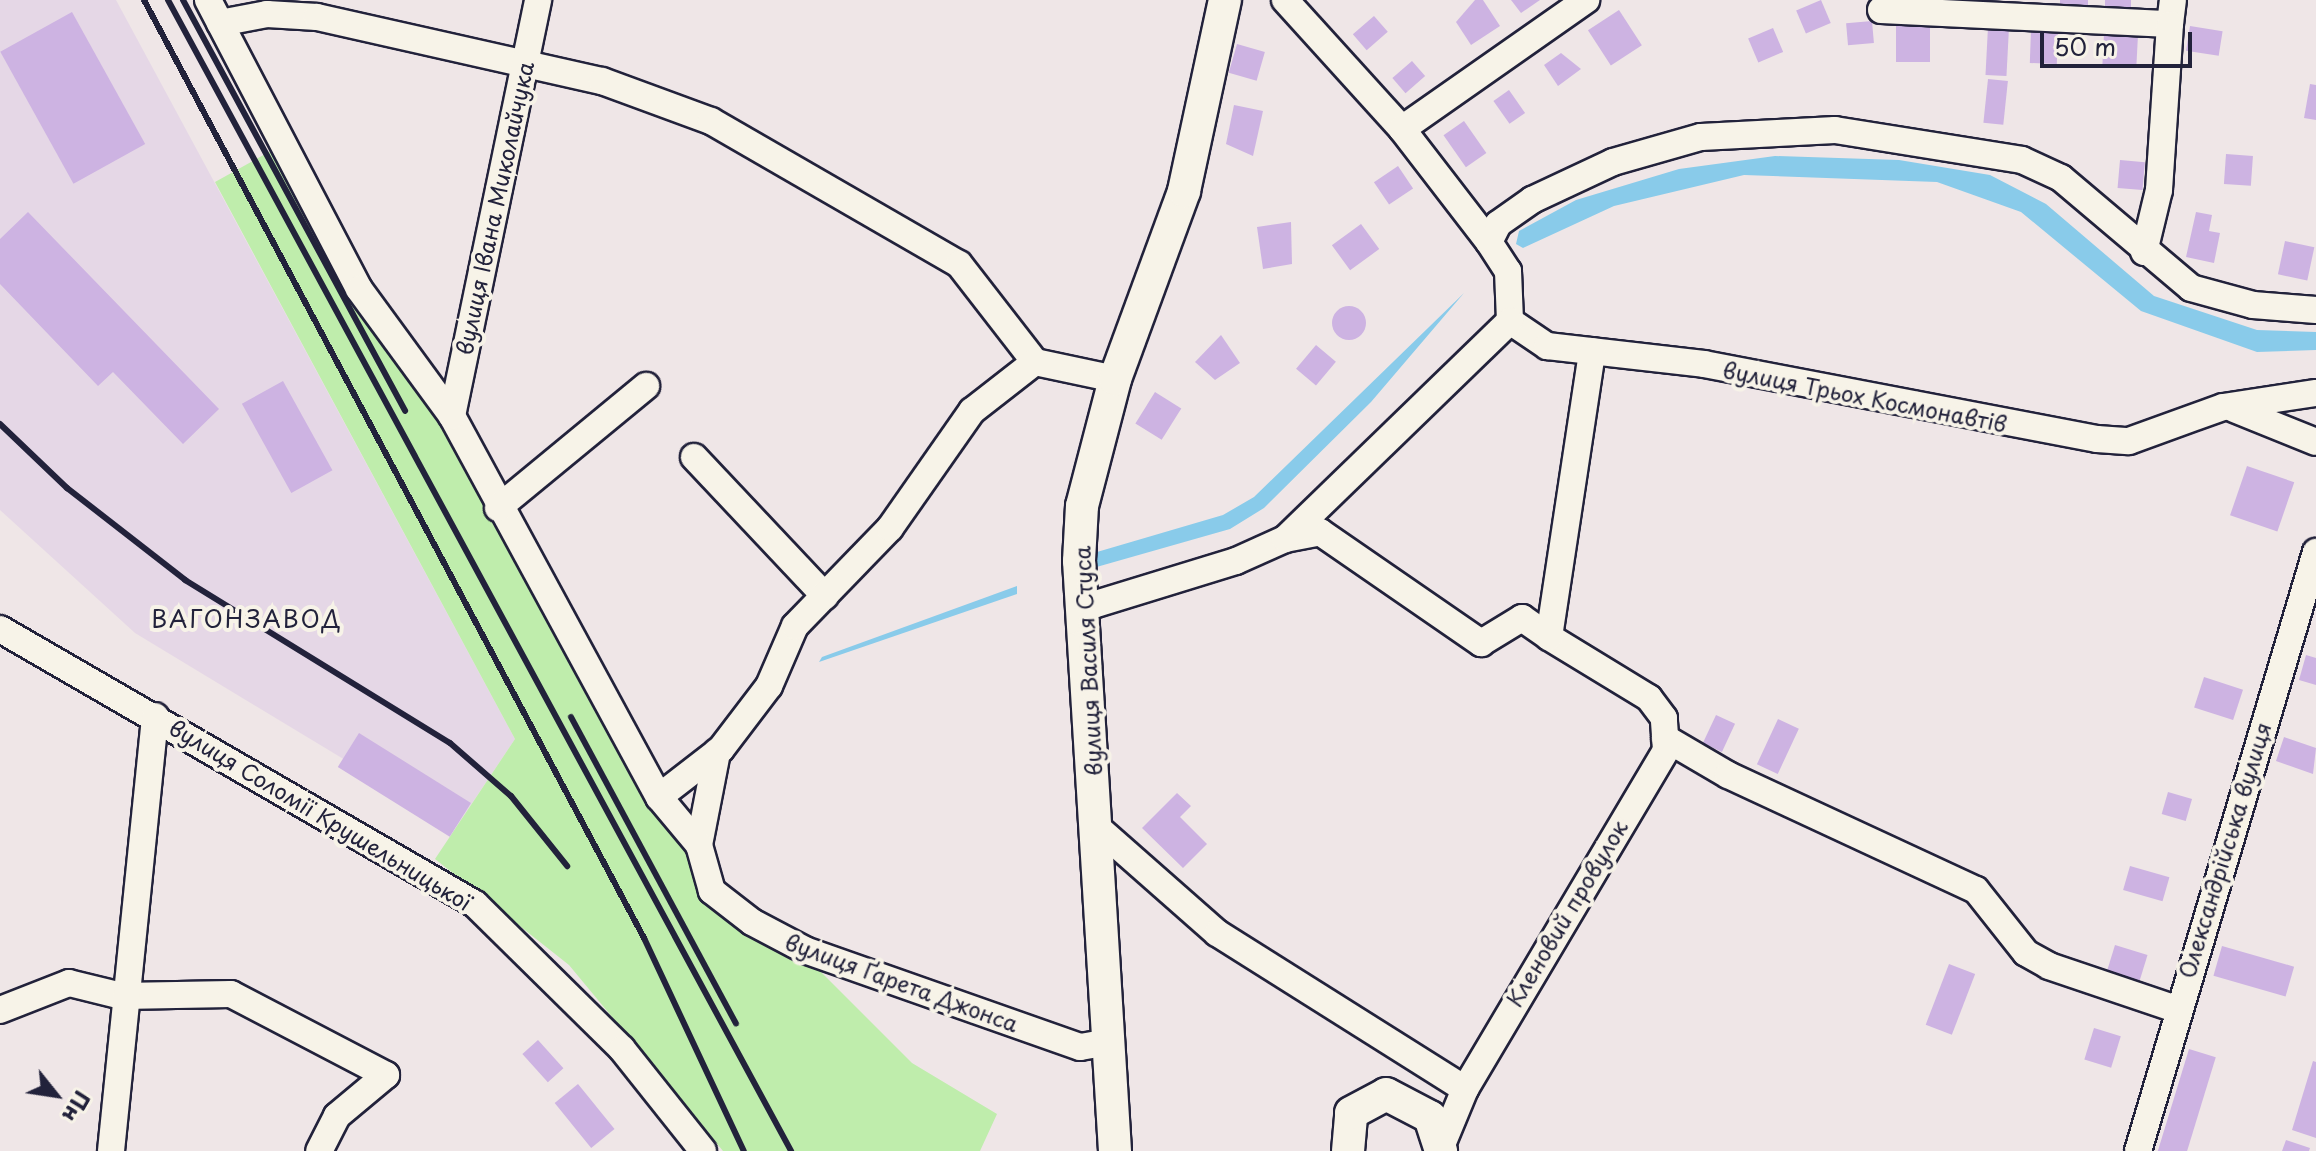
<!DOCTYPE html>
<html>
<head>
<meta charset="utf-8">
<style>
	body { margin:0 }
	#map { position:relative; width:2316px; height:1151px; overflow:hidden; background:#efe6e7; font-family:"Playpen Sans",sans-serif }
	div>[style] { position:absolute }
	.built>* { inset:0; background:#e5d7e6 }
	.green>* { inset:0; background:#bfedac }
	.water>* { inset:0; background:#89cbea }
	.building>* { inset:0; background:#cdb3e2; transform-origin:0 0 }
	.round { border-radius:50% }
	.roads { filter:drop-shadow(2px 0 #22223b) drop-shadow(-2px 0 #22223b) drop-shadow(0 2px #22223b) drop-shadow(0 -2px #22223b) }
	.minor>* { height:26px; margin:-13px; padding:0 13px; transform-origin:13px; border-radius:13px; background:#f7f3e8 }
	.major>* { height:32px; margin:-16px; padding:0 16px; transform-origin:16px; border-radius:16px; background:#f7f3e8 }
	.rail>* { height:6px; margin:-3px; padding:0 3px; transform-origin:3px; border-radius:3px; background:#22223b }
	span { translate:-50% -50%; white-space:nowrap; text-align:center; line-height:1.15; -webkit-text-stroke:8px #f7f3e8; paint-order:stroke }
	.street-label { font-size:22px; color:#22223b }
	.neighbourhood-label { font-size:24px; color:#22223b; letter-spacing:2px }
	.north { position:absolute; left:16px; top:1055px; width:80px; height:80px; -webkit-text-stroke:6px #f7f3e8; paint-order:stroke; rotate:120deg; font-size:22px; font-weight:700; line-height:32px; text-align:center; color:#22223b }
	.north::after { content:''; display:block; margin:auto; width:28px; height:36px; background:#22223b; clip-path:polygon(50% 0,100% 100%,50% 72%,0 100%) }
	.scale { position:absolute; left:2040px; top:32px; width:152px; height:36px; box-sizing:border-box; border:4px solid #22223b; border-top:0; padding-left:10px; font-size:24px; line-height:28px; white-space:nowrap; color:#22223b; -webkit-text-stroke:6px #f7f3e8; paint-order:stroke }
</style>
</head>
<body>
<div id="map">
	<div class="built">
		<div style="clip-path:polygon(0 0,116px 0,515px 739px,456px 827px,135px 633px,0 510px)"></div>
	</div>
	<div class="green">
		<div style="clip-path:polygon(278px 147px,679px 836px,695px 852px,707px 897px,814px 965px,912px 1063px,997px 1114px,980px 1151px,723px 1151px,569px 965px,435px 859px,515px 739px,215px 182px)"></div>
	</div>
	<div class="water">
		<div style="clip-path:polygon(1775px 156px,1899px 160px,1990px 175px,2046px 204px,2154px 296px,2257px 330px,2316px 332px,2316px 350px,2257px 352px,2141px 311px,2021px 212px,1937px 182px,1744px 175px,1614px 206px,1523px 248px,1516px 244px,1519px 231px,1576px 200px,1679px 169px)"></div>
		<div style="clip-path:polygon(1464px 293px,1371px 402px,1264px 508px,1230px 529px,1093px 568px,1097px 552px,1223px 515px,1254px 497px)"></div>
		<div style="clip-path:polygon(1017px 586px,1017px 594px,819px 662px,822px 657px)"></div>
	</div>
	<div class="building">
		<div style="clip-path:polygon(1475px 0,1483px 0,1500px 26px,1471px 45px,1456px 22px)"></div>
		<div style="clip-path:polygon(1511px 0,1540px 0,1521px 13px)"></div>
		<div style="left:1821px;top:0;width:25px;height:27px;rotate:67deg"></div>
		<div style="left:2060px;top:0;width:28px;height:10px"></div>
		<div style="left:2105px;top:0;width:26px;height:13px"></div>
		<div style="left:1619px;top:10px;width:42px;height:37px;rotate:57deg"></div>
		<div style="left:72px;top:12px;width:151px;height:82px;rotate:61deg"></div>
		<div style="left:1374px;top:16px;width:21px;height:28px;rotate:49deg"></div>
		<div style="left:1872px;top:21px;width:22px;height:26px;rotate:85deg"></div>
		<div style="left:1896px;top:24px;width:34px;height:38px"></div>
		<div style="left:2190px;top:26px;width:33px;height:25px;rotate:9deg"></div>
		<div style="left:1988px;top:27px;width:21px;height:48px;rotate:3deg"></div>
		<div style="left:1773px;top:28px;width:26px;height:27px;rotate:67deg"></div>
		<div style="left:2031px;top:29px;width:27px;height:34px;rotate:2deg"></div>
		<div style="left:2104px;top:34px;width:34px;height:31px;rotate:3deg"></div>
		<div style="left:1237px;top:44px;width:29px;height:30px;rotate:16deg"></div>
		<div style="clip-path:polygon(1561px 53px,1581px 69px,1558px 86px,1544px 65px)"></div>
		<div style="left:1412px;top:61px;width:20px;height:26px;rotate:49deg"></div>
		<div style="left:1988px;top:79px;width:20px;height:44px;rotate:6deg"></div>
		<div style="clip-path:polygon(2310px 84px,2316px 85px,2316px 120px,2304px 118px)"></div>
		<div style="left:1509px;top:90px;width:28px;height:19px;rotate:55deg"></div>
		<div style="clip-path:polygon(1234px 105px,1263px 111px,1253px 156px,1226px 144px)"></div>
		<div style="left:1464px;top:121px;width:39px;height:25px;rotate:55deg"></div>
		<div style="left:2226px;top:154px;width:27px;height:30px;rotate:4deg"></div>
		<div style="left:2120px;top:160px;width:25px;height:28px;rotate:5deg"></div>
		<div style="left:1398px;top:166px;width:27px;height:29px;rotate:56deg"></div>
		<div style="clip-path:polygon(28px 212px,219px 409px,183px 444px,113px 372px,98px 386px,0 284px,0 239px)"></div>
		<div style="clip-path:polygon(2196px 212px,2212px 215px,2209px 231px,2220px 233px,2214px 263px,2186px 257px)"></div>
		<div style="clip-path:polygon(1291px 222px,1292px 264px,1263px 269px,1257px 227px)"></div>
		<div style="left:1361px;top:224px;width:31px;height:36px;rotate:54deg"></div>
		<div style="left:2285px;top:241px;width:30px;height:34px;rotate:12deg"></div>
		<div class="round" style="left:1332px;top:306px;width:34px;height:34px"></div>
		<div style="clip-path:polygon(1221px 335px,1240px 363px,1215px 380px,1195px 362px)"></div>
		<div style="left:1316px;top:345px;width:26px;height:31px;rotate:40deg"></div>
		<div style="left:283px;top:381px;width:102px;height:47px;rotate:61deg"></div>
		<div style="left:1155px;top:392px;width:31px;height:37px;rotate:32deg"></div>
		<div style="left:2247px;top:466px;width:50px;height:52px;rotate:19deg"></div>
		<div style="clip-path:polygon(2306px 655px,2316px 658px,2316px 685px,2299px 680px)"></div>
		<div style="left:2204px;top:677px;width:41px;height:32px;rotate:18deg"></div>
		<div style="left:1716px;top:715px;width:21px;height:31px;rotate:25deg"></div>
		<div style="left:1778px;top:719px;width:23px;height:50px;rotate:25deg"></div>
		<div style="left:359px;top:733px;width:132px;height:40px;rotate:32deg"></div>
		<div style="clip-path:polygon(2284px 737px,2316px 748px,2313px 774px,2276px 761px)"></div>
		<div style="left:2168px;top:792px;width:25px;height:23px;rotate:16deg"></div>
		<div style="clip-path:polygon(1177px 793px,1191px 806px,1180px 817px,1207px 844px,1183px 868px,1142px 828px)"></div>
		<div style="left:2130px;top:866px;width:41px;height:25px;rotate:16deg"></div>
		<div style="left:2115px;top:945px;width:34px;height:27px;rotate:17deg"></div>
		<div style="left:2222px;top:946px;width:75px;height:31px;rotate:16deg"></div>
		<div style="left:1949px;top:964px;width:28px;height:65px;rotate:21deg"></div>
		<div style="left:2094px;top:1028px;width:28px;height:33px;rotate:17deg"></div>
		<div style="left:538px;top:1040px;width:38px;height:21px;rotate:48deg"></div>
		<div style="left:2189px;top:1049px;width:28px;height:107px;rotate:17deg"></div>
		<div style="clip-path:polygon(2313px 1061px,2316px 1062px,2316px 1138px,2292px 1130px)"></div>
		<div style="left:578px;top:1084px;width:58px;height:30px;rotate:51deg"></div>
		<div style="clip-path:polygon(2286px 1140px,2310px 1148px,2309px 1151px,2282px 1151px)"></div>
	</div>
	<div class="roads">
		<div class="minor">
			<div style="left:208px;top:0;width:326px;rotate:62.4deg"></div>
			<div style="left:359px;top:289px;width:157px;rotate:53.8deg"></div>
			<div style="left:452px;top:416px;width:434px;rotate:61.5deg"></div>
			<div style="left:1285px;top:0;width:174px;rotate:47.8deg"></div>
			<div style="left:1402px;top:129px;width:143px;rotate:52.4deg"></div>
			<div style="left:1489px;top:242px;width:35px;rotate:57deg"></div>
			<div style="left:1508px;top:271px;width:50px;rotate:87.7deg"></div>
			<div style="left:1881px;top:10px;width:289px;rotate:2.8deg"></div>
			<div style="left:2170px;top:24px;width:24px;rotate:-83deg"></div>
			<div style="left:220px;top:23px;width:48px;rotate:-10.8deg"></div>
			<div style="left:267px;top:14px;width:50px;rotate:3.4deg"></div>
			<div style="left:317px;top:17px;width:292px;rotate:12.7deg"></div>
			<div style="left:602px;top:81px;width:116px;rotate:20.2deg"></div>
			<div style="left:711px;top:121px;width:286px;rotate:30deg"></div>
			<div style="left:959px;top:264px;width:124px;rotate:52.2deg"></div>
			<div style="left:1402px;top:129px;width:225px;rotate:-35deg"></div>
			<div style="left:1489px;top:242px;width:20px;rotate:-63deg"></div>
			<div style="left:1498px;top:224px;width:42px;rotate:-35.2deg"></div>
			<div style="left:1532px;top:200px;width:89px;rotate:-25.1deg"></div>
			<div style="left:1613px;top:162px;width:91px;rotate:-15.9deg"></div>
			<div style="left:1701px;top:137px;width:134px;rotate:-3deg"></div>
			<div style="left:1835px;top:130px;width:189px;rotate:9.1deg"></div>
			<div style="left:2022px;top:160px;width:43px;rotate:24.8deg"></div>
			<div style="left:2061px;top:178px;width:170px;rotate:40.2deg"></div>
			<div style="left:2191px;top:288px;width:64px;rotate:15.3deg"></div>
			<div style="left:2253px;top:305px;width:63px;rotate:4.5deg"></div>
			<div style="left:2144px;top:252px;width:64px;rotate:-76.4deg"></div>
			<div style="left:2159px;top:190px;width:166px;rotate:-86.2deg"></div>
			<div style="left:1510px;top:321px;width:45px;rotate:34deg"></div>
			<div style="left:1547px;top:346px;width:158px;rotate:6.5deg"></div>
			<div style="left:1704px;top:364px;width:400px;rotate:10.8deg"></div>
			<div style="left:2097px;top:439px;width:32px;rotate:4deg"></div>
			<div style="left:2129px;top:441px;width:100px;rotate:-19.9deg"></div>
			<div style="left:2223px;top:407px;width:94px;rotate:-8.6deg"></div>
			<div style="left:2234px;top:409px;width:88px;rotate:21.9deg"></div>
			<div style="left:452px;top:416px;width:425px;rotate:-78.3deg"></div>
			<div style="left:694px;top:457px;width:191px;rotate:46.7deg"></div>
			<div style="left:498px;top:508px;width:192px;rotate:-39.5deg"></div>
			<div style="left:1285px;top:539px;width:36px;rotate:-11deg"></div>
			<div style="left:1320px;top:532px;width:196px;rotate:34.6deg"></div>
			<div style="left:1481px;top:643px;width:48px;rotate:-31.4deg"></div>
			<div style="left:1522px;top:618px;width:33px;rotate:35deg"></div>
			<div style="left:1081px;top:601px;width:15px;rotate:11deg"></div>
			<div style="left:1096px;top:604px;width:146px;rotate:-17.1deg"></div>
			<div style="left:1236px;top:561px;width:54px;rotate:-24.2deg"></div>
			<div style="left:1285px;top:539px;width:313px;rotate:-44.1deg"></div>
			<div style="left:0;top:629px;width:549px;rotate:30.07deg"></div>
			<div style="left:475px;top:904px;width:206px;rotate:44.6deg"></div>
			<div style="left:622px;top:1049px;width:130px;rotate:51.5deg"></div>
			<div style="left:1665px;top:738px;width:73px;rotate:30.4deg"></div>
			<div style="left:1728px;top:775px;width:273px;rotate:24.9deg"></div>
			<div style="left:1976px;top:890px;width:80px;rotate:51.6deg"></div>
			<div style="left:2026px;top:953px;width:26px;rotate:29deg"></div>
			<div style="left:2049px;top:966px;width:134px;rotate:18.7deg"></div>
			<div style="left:1098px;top:828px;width:159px;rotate:41.4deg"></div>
			<div style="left:1217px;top:933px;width:293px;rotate:32.2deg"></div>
			<div style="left:1465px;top:1089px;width:394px;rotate:-59.3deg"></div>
			<div style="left:1666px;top:750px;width:32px;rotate:-94deg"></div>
			<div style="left:1664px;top:718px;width:25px;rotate:-127deg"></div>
			<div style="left:1649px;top:698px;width:117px;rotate:-148.6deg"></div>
			<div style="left:1549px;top:637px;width:289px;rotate:-81.4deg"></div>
			<div style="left:699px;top:845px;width:95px;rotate:-79deg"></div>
			<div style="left:0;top:1010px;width:74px;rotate:-21.4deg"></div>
			<div style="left:69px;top:983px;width:55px;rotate:13.8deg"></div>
			<div style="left:122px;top:996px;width:109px;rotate:-1.1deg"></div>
			<div style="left:231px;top:994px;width:175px;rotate:27.6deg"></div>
			<div style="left:386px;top:1075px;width:64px;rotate:140.1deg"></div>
			<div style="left:337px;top:1116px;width:39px;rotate:117deg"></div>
			<div style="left:1109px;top:1042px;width:29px;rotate:170deg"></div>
			<div style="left:1080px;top:1047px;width:292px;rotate:-160.6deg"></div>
			<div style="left:805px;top:950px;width:60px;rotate:-152.2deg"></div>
			<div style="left:752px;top:922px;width:51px;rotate:-142.2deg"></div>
			<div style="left:712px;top:891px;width:48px;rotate:-105.8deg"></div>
			<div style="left:699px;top:845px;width:62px;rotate:-129.8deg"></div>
			<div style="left:659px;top:797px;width:78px;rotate:-37.7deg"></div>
			<div style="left:721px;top:749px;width:79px;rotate:-52.7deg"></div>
			<div style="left:769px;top:686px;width:65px;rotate:-66.6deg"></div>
			<div style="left:795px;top:626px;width:136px;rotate:-45.9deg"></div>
			<div style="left:890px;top:528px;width:143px;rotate:-55deg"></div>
			<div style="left:972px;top:411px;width:80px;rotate:-37.9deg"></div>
			<div style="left:1035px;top:362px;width:82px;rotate:12deg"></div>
			<div style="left:1441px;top:1147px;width:63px;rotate:-67.5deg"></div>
			<div style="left:111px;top:1151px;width:437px;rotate:-84.2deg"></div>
			<div style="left:2138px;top:1151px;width:625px;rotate:-73.45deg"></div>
		</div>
		<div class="major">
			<div style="left:1115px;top:1151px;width:591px;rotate:-93.49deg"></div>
			<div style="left:1079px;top:561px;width:55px;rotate:-86.9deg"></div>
			<div style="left:1082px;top:506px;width:131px;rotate:-75.4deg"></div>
			<div style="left:1115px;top:379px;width:200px;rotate:-69.8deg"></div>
			<div style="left:1184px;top:191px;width:195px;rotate:-77.9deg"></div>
			<div style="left:1348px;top:1151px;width:38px;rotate:-85deg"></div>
			<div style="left:1351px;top:1113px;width:40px;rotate:-28deg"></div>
			<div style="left:1386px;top:1094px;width:50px;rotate:27.6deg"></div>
			<div style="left:1430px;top:1117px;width:36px;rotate:72deg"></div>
		</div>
	</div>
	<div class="rail">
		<div style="left:144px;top:0;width:1063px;rotate:61.94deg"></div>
		<div style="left:644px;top:938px;width:235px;rotate:64.9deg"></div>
		<div style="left:168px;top:0;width:1309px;rotate:61.57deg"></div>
		<div style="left:183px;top:0;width:467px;rotate:61.6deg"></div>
		<div style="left:0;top:424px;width:93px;rotate:43.7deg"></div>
		<div style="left:67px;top:488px;width:150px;rotate:37.9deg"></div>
		<div style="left:185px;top:580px;width:311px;rotate:31.6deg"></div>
		<div style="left:450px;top:743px;width:81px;rotate:41deg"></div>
		<div style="left:511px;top:796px;width:90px;rotate:51.3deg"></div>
		<div style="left:571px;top:717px;width:348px;rotate:61.7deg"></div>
	</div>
	<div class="street-label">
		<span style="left:494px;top:208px;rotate:-78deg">вулиця Івана Миколайчука</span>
		<span style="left:1865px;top:396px;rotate:11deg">вулиця Трьох Космонавтів</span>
		<span style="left:1087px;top:661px;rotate:-93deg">вулиця Василя Стуса</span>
		<span style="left:321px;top:814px;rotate:31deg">вулиця Соломії Крушельницької</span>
		<span style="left:2224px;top:850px;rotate:-73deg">Олександрійська вулиця</span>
		<span style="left:1566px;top:913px;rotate:-59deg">Кленовий провулок</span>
		<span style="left:902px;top:982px;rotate:20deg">вулиця Ґарета Джонса</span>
	</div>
	<div class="neighbourhood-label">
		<span style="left:247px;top:619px">ВАГОНЗАВОД</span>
	</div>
	<div class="north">Пн</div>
	<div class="scale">50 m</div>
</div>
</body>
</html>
